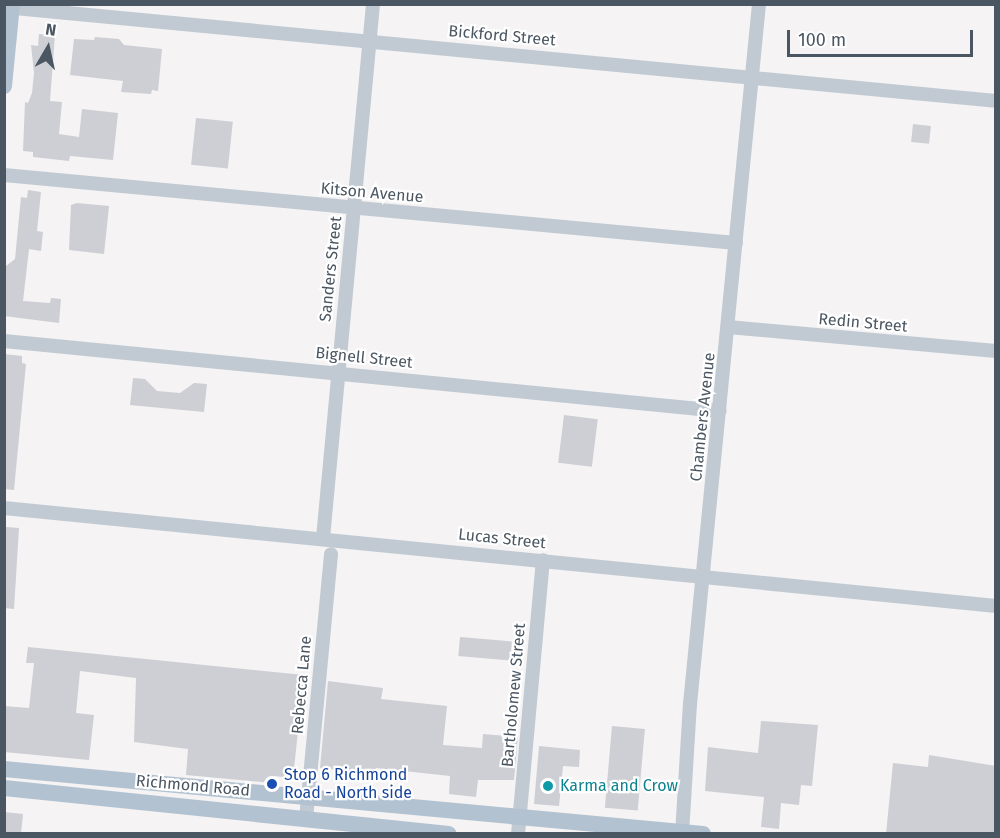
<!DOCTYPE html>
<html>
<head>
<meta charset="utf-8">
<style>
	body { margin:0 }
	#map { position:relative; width:1000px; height:838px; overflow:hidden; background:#f5f3f3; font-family:"Fira Sans",sans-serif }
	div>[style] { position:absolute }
	.building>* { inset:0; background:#cdcfd5; transform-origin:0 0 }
	.minor>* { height:14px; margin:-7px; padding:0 7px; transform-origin:7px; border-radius:7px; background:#c1cad2 }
	.major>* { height:16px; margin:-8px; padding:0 8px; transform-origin:8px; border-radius:8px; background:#b3c2d1 }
	.dots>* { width:16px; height:16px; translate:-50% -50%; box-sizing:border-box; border:3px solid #fff; border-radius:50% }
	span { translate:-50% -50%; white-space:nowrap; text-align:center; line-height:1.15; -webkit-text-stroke:4.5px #fff; paint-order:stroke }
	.street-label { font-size:16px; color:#4a5661 }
	.transit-label { font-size:16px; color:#164399 }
	.left { translate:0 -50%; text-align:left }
	.culture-label { font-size:16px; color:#0d838f }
	.frame { position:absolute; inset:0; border:6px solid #4a5661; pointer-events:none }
	.north { position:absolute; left:18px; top:18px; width:60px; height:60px; -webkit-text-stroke:4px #fff; paint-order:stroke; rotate:9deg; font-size:16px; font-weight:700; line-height:24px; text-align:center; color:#4a5661 }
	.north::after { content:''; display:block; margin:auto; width:21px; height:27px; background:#4a5661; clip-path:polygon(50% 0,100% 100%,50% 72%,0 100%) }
	.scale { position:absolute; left:787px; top:30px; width:186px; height:27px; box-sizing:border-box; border:3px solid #4a5661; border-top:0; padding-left:8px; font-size:18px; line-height:21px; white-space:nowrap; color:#4a5661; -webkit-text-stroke:4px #fff; paint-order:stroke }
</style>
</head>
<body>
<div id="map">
	<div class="building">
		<div style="clip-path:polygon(39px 34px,55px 35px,50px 101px,62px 102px,59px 134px,79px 137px,82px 109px,118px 113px,113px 160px,70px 156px,69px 161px,33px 157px,33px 152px,23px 151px,25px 102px,28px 103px,32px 93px,34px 73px,31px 45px,38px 46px)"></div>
		<div style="clip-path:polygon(95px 37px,119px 39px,124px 45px,162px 49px,158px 91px,152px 90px,151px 94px,121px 92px,123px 81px,70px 75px,74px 39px,94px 40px)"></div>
		<div style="left:196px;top:118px;width:37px;height:47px;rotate:6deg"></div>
		<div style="left:913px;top:124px;width:18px;height:18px;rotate:6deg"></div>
		<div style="clip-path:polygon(28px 190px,41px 192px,37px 231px,43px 232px,41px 251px,29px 249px,23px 301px,50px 303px,51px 298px,61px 299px,59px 323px,4px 316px,6px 266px,15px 259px,21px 197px,27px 198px)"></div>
		<div style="clip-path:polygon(77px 203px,109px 206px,104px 254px,69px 250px,71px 205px)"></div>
		<div style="clip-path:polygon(4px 354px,22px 356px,22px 363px,26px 364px,14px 490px,4px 489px)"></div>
		<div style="clip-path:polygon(133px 378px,145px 379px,157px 391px,180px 393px,194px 383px,207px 384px,204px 412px,130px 405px)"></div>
		<div style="left:564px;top:415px;width:34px;height:48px;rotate:7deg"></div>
		<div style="clip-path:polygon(6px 527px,19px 528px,14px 609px,4px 608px)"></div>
		<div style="left:460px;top:637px;width:52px;height:19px;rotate:5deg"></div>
		<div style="clip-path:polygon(28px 647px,304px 675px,293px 778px,274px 776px,273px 783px,186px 775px,188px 749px,134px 742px,136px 678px,80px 671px,76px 713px,94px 715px,89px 760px,4px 752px,4px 706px,29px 708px,34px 663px,26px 663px)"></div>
		<div style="clip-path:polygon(328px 681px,383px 688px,381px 699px,447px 706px,443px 745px,482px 748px,483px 734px,518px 737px,514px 780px,478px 780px,476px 797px,449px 794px,450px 776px,376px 768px,375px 774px,320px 768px)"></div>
		<div style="clip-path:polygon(761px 721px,818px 725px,812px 786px,801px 785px,799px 805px,781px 803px,779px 829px,761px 827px,764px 797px,705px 791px,708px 747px,758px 753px)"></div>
		<div style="left:612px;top:726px;width:33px;height:82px;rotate:5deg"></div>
		<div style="clip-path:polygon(539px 746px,580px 750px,579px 767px,563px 766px,559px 806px,534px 804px)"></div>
		<div style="clip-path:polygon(929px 755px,996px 766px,996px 834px,886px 834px,893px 763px,928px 767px)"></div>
		<div style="clip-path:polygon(4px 812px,23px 814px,21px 834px,4px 834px)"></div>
	</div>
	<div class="minor">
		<div style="left:4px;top:7px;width:996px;rotate:5.41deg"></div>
		<div style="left:4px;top:175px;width:735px;rotate:5.31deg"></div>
		<div style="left:728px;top:327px;width:269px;rotate:5.1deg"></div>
		<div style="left:4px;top:341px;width:719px;rotate:5.58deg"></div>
		<div style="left:4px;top:508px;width:997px;rotate:5.64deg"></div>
		<div style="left:323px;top:538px;width:536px;rotate:-84.65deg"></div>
		<div style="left:306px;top:819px;width:266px;rotate:-84.6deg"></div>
		<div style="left:518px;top:834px;width:275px;rotate:-84.8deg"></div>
		<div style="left:682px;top:834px;width:130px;rotate:-86.5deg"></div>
		<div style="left:690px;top:704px;width:703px;rotate:-84.37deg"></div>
	</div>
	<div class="major">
		<div style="left:4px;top:86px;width:82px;rotate:-84.4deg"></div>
		<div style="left:4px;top:769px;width:702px;rotate:5.31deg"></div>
		<div style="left:4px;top:788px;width:447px;rotate:5.9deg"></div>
	</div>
	<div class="dots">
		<div style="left:272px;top:784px;background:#1a4fb4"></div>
		<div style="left:548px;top:786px;background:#0f9aa8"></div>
	</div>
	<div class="street-label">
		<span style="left:502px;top:36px;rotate:5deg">Bickford Street</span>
		<span style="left:372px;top:193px;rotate:5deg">Kitson Avenue</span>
		<span style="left:331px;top:269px;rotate:-84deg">Sanders Street</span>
		<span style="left:863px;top:323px;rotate:5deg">Redin Street</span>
		<span style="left:364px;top:358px;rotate:6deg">Bignell Street</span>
		<span style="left:703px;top:417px;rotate:-84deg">Chambers Avenue</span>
		<span style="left:502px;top:539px;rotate:6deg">Lucas Street</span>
		<span style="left:302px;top:685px;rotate:-85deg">Rebecca Lane</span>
		<span style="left:514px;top:695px;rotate:-85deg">Bartholomew Street</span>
		<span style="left:193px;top:786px;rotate:5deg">Richmond Road</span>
	</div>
	<div class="transit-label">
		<span class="left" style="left:284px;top:784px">Stop 6 Richmond<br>Road - North side</span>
	</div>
	<div class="culture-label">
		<span class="left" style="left:560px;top:786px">Karma and Crow</span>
	</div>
	<div class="frame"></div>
	<div class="north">N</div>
	<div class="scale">100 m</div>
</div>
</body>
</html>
